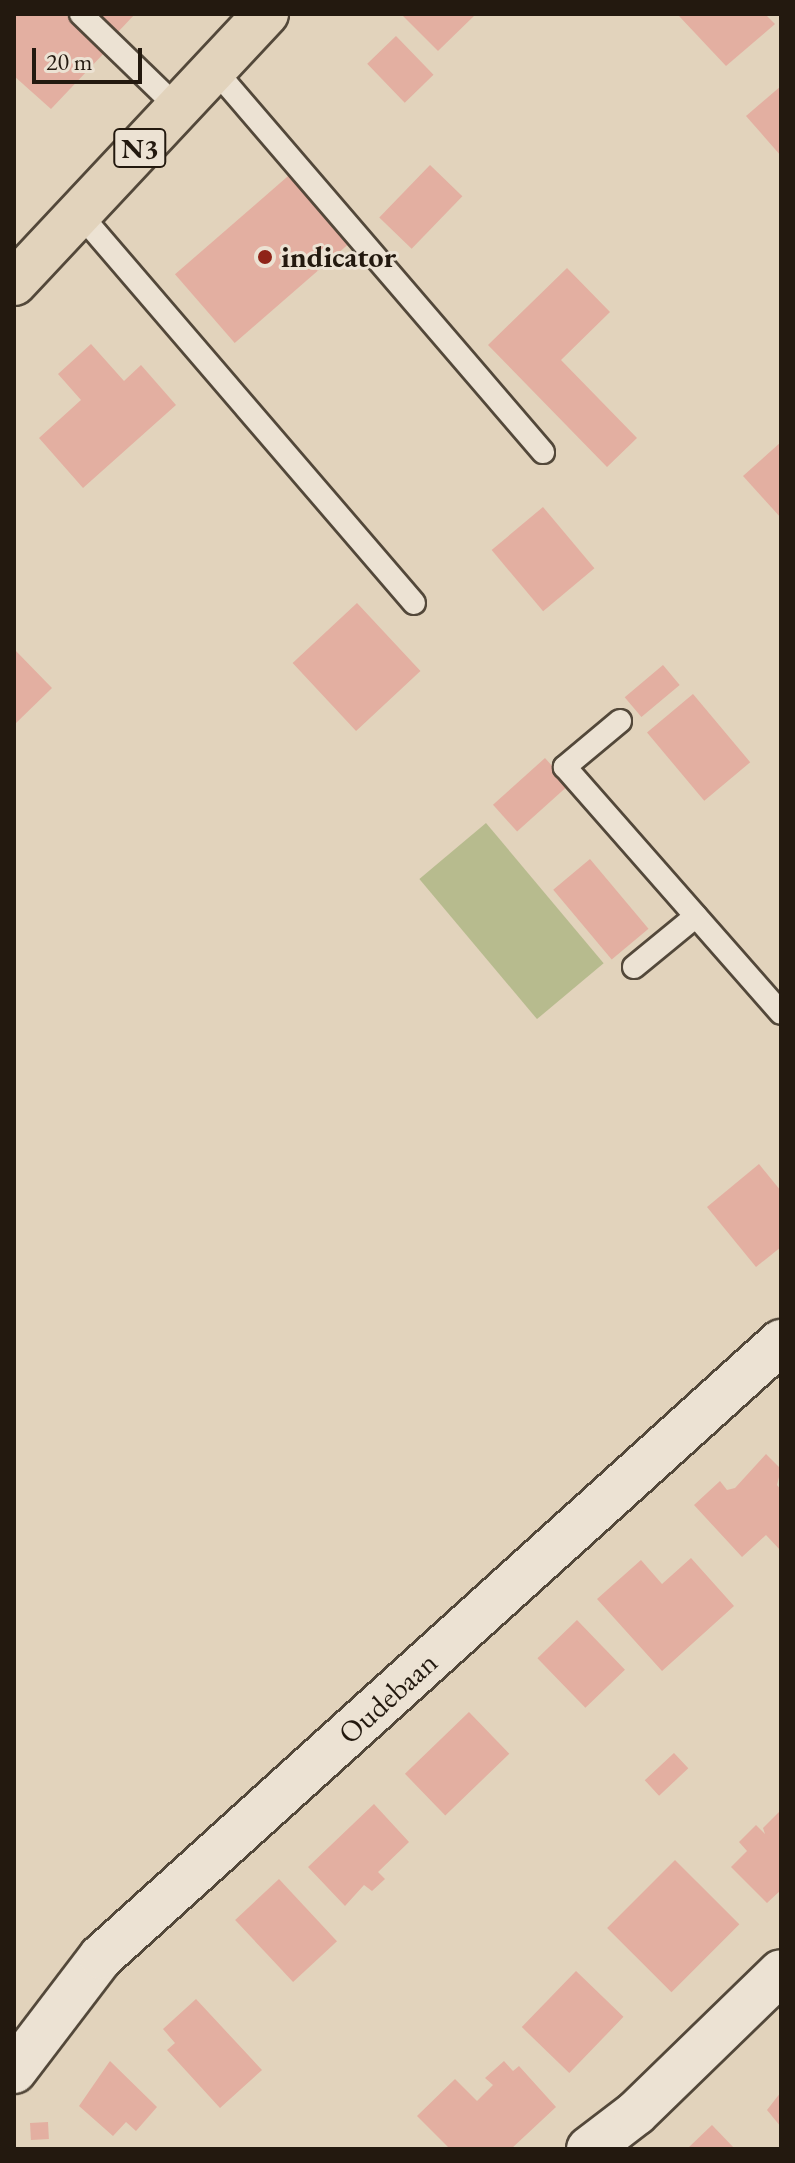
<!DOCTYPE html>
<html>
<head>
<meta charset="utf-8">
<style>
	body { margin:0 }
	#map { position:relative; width:795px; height:2163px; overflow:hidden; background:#e2d3bc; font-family:"EB Garamond",serif }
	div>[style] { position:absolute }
	.green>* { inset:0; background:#b7bb8e; transform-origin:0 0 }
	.building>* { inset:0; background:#e3afa1; transform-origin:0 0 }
	.roads { filter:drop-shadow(2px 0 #53483a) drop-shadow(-2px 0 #53483a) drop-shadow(0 2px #53483a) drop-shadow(0 -2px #53483a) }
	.lane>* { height:22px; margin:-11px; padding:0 11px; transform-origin:11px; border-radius:11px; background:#ece2d3 }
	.street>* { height:44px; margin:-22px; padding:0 22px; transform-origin:22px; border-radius:22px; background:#ece2d3 }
	.primary>* { height:44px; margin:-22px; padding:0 22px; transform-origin:22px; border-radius:22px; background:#e2d3bc }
	.dots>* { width:22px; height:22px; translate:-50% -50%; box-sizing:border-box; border:4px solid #ece2d3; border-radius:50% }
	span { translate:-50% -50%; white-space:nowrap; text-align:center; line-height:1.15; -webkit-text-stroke:6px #ece2d3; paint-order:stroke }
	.shield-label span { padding:2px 6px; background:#ece2d3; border:2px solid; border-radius:6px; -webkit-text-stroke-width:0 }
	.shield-label { font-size:28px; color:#23190f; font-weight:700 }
	.poi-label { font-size:30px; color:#23190f; font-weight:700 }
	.left { translate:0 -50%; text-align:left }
	.street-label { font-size:30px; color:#23190f }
	.frame { position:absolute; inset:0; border:16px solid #23190f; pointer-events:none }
	.scale { position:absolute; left:32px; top:48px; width:110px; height:36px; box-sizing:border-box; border:4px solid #23190f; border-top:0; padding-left:10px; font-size:24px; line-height:28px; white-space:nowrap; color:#23190f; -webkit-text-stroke:6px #ece2d3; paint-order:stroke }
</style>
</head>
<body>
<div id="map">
	<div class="green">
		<div style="left:486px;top:823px;width:183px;height:87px;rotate:50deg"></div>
	</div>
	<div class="building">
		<div style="clip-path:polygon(14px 14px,65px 14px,106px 51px,51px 109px,14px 76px)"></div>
		<div style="clip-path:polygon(100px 14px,135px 14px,118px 32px)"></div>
		<div style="clip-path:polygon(401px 14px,476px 14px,438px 51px)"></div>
		<div style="clip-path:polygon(765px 14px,775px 24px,726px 66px,679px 16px)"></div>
		<div style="left:396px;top:36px;width:54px;height:40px;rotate:46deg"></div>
		<div style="clip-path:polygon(781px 86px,781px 156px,746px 116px)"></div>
		<div style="left:430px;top:165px;width:45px;height:73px;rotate:44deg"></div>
		<div style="left:295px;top:170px;width:91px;height:159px;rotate:49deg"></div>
		<div style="clip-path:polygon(567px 268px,610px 312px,561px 360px,637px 438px,607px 467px,488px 345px)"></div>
		<div style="clip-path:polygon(91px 344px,124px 381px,141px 365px,176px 405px,83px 488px,39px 438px,81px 400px,58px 374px)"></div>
		<div style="clip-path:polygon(781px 442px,781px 518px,743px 476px)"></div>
		<div style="left:543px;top:507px;width:80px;height:67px;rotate:50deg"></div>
		<div style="left:357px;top:603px;width:93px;height:88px;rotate:47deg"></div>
		<div style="clip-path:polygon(14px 649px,52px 688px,14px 725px)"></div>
		<div style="left:663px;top:665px;width:26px;height:50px;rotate:50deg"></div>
		<div style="left:693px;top:694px;width:89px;height:60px;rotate:50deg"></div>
		<div style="left:545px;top:758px;width:36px;height:70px;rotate:48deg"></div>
		<div style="left:590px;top:859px;width:91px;height:48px;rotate:50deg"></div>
		<div style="clip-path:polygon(759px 1164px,781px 1191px,781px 1247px,756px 1267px,707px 1207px)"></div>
		<div style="clip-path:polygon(766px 1454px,781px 1469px,777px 1485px,781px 1490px,781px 1551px,766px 1535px,742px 1557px,694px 1505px,720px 1481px,727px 1490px,735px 1488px)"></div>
		<div style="clip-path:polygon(691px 1558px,734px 1606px,662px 1671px,597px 1599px,641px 1560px,662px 1584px)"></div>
		<div style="left:577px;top:1620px;width:69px;height:55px;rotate:46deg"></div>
		<div style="left:469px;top:1712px;width:58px;height:89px;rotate:46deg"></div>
		<div style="left:674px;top:1753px;width:21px;height:40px;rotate:47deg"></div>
		<div style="clip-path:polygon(374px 1804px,409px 1842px,378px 1872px,385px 1879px,372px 1891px,364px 1885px,345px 1906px,308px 1867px)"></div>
		<div style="clip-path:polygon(781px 1810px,781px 1890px,767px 1903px,731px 1867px,747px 1851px,739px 1842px,756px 1825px,765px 1834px,763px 1828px)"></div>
		<div style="left:675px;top:1860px;width:91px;height:96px;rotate:45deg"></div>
		<div style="left:279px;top:1879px;width:85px;height:60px;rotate:47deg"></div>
		<div style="left:576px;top:1971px;width:66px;height:78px;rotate:44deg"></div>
		<div style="clip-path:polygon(196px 1999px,262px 2070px,220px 2108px,167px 2050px,175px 2043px,163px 2029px)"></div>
		<div style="clip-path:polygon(110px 2061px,157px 2107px,136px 2131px,126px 2122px,113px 2136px,79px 2106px)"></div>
		<div style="clip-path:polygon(504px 2061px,513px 2071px,519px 2066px,556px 2107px,511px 2149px,450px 2149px,417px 2116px,455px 2079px,477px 2101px,493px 2085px,485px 2078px)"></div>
		<div style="clip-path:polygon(781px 2092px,781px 2127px,767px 2110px)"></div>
		<div style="left:48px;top:2122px;width:17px;height:18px;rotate:87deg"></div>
		<div style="clip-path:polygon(712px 2125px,735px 2149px,687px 2149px)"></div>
	</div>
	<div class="roads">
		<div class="lane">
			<div style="left:81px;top:14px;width:135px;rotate:44.1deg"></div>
			<div style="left:214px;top:69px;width:505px;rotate:49.34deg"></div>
			<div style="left:79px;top:213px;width:514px;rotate:49.34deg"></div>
			<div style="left:620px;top:721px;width:72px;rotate:140.1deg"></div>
			<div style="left:565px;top:767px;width:327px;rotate:48.7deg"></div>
			<div style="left:634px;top:967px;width:80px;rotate:-39.4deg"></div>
		</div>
		<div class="street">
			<div style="left:14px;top:2071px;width:143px;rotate:-52.7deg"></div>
			<div style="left:101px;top:1957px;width:917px;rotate:-42.13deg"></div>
			<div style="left:589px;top:2149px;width:59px;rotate:-37.5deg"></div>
			<div style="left:636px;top:2113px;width:202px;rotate:-44.2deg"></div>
		</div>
		<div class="primary">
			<div style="left:14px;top:283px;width:369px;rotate:-46.9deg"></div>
		</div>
	</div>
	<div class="dots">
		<div style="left:265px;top:257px;background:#8f2418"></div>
	</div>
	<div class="shield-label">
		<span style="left:140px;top:148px">N3</span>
	</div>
	<div class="poi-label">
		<span class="left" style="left:281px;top:257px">indicator</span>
	</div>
	<div class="street-label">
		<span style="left:388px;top:1698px;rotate:-42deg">Oudebaan</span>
	</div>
	<div class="frame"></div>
	<div class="scale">20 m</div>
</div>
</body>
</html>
